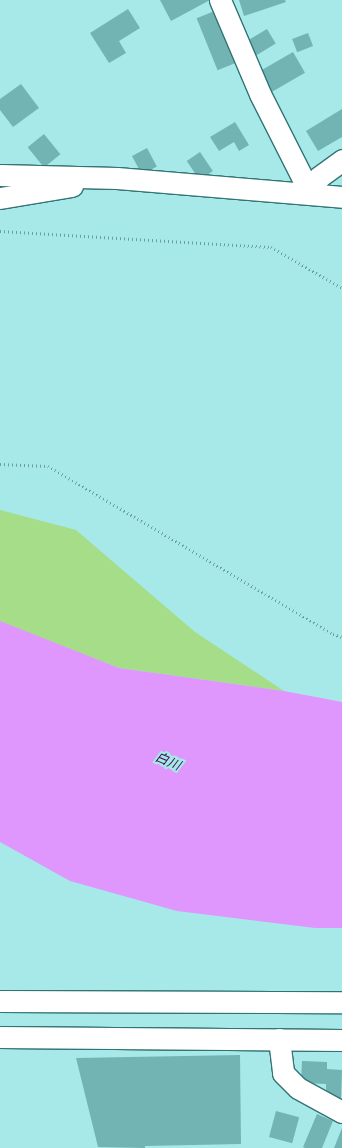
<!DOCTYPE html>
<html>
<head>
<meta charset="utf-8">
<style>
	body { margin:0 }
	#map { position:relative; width:342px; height:1148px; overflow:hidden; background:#a6e9e8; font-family:"Open Sans","Noto Sans JP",sans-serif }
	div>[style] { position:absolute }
	.green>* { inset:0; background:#a5dd88 }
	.water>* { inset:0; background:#df97fd }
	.building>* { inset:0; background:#72b4b3; transform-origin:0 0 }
	.path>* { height:2.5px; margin-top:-1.25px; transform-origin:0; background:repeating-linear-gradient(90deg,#6c9f9e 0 1px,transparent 0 4px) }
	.roads { filter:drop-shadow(1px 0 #327474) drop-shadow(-1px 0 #327474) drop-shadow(0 1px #327474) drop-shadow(0 -1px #327474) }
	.minor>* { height:21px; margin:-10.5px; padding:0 10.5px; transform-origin:10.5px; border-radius:10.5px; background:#fff }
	span { translate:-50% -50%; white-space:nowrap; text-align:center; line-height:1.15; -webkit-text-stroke:4px #a6e9e8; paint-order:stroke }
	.water-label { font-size:13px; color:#3e104f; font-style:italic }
</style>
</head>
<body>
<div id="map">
	<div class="green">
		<div style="clip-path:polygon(0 510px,76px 530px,195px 632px,284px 691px,119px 668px,3px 623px,0 621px)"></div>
	</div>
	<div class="water">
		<div style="clip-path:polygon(0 621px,119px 668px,284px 691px,342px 702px,342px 928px,315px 928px,177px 911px,70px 881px,0 842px)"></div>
	</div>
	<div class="building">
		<div style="clip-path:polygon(160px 0,210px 0,171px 21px)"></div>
		<div style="clip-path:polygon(239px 0,285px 0,286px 2px,244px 16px)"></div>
		<div style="clip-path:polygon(128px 9px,140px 28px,119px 41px,126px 53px,109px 63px,90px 33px)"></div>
		<div style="left:217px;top:10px;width:56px;height:22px;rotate:68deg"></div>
		<div style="left:267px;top:29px;width:17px;height:23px;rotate:59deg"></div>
		<div style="left:308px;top:33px;width:14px;height:17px;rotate:69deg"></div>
		<div style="left:293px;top:52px;width:24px;height:39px;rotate:60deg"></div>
		<div style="clip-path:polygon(21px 84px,39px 108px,13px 127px,0 110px,0 99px)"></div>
		<div style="clip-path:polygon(342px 109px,342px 137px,318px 151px,306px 131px)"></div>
		<div style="clip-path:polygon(235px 122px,249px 145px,239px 151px,234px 142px,219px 151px,210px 137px)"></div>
		<div style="left:44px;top:134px;width:26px;height:21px;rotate:51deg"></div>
		<div style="left:147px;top:148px;width:21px;height:17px;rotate:62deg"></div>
		<div style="left:200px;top:152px;width:23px;height:16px;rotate:56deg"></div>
		<div style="clip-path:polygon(240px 1055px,241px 1144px,145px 1146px,145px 1148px,98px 1147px,76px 1058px)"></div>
		<div style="clip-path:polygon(302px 1061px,327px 1062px,327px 1069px,342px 1070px,341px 1100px,326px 1099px,326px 1084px,301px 1083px)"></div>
		<div style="left:276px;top:1111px;width:24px;height:27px;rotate:15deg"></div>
		<div style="clip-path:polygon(317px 1114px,333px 1121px,322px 1148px,305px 1148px,303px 1147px)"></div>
		<div style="clip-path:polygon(342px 1128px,342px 1148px,334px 1148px)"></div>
	</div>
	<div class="path">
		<div style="left:0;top:231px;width:271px;rotate:3.4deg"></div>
		<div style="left:271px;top:247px;width:82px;rotate:30deg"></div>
		<div style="left:0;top:464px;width:48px;rotate:2.4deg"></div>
		<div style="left:48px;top:466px;width:331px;rotate:30.5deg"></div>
		<div style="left:333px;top:634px;width:9px;rotate:18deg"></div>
	</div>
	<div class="roads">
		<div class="minor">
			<div style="left:220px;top:0;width:102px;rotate:66.9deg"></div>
			<div style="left:260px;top:94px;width:111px;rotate:63.2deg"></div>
			<div style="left:0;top:175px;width:117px;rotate:1.5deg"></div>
			<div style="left:117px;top:178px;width:226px;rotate:4.8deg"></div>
			<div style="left:310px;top:193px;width:18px;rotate:-61deg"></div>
			<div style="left:319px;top:177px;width:29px;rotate:-36deg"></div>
			<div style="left:0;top:198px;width:73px;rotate:-9.5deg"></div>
			<div style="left:0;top:1001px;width:342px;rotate:0.2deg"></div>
			<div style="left:0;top:1037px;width:342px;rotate:0.5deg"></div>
			<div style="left:279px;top:1039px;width:34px;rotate:83deg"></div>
			<div style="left:283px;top:1073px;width:21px;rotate:45deg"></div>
			<div style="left:298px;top:1088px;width:50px;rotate:28.6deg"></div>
		</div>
	</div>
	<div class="water-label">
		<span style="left:168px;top:761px;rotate:23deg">白川</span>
	</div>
</div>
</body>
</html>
